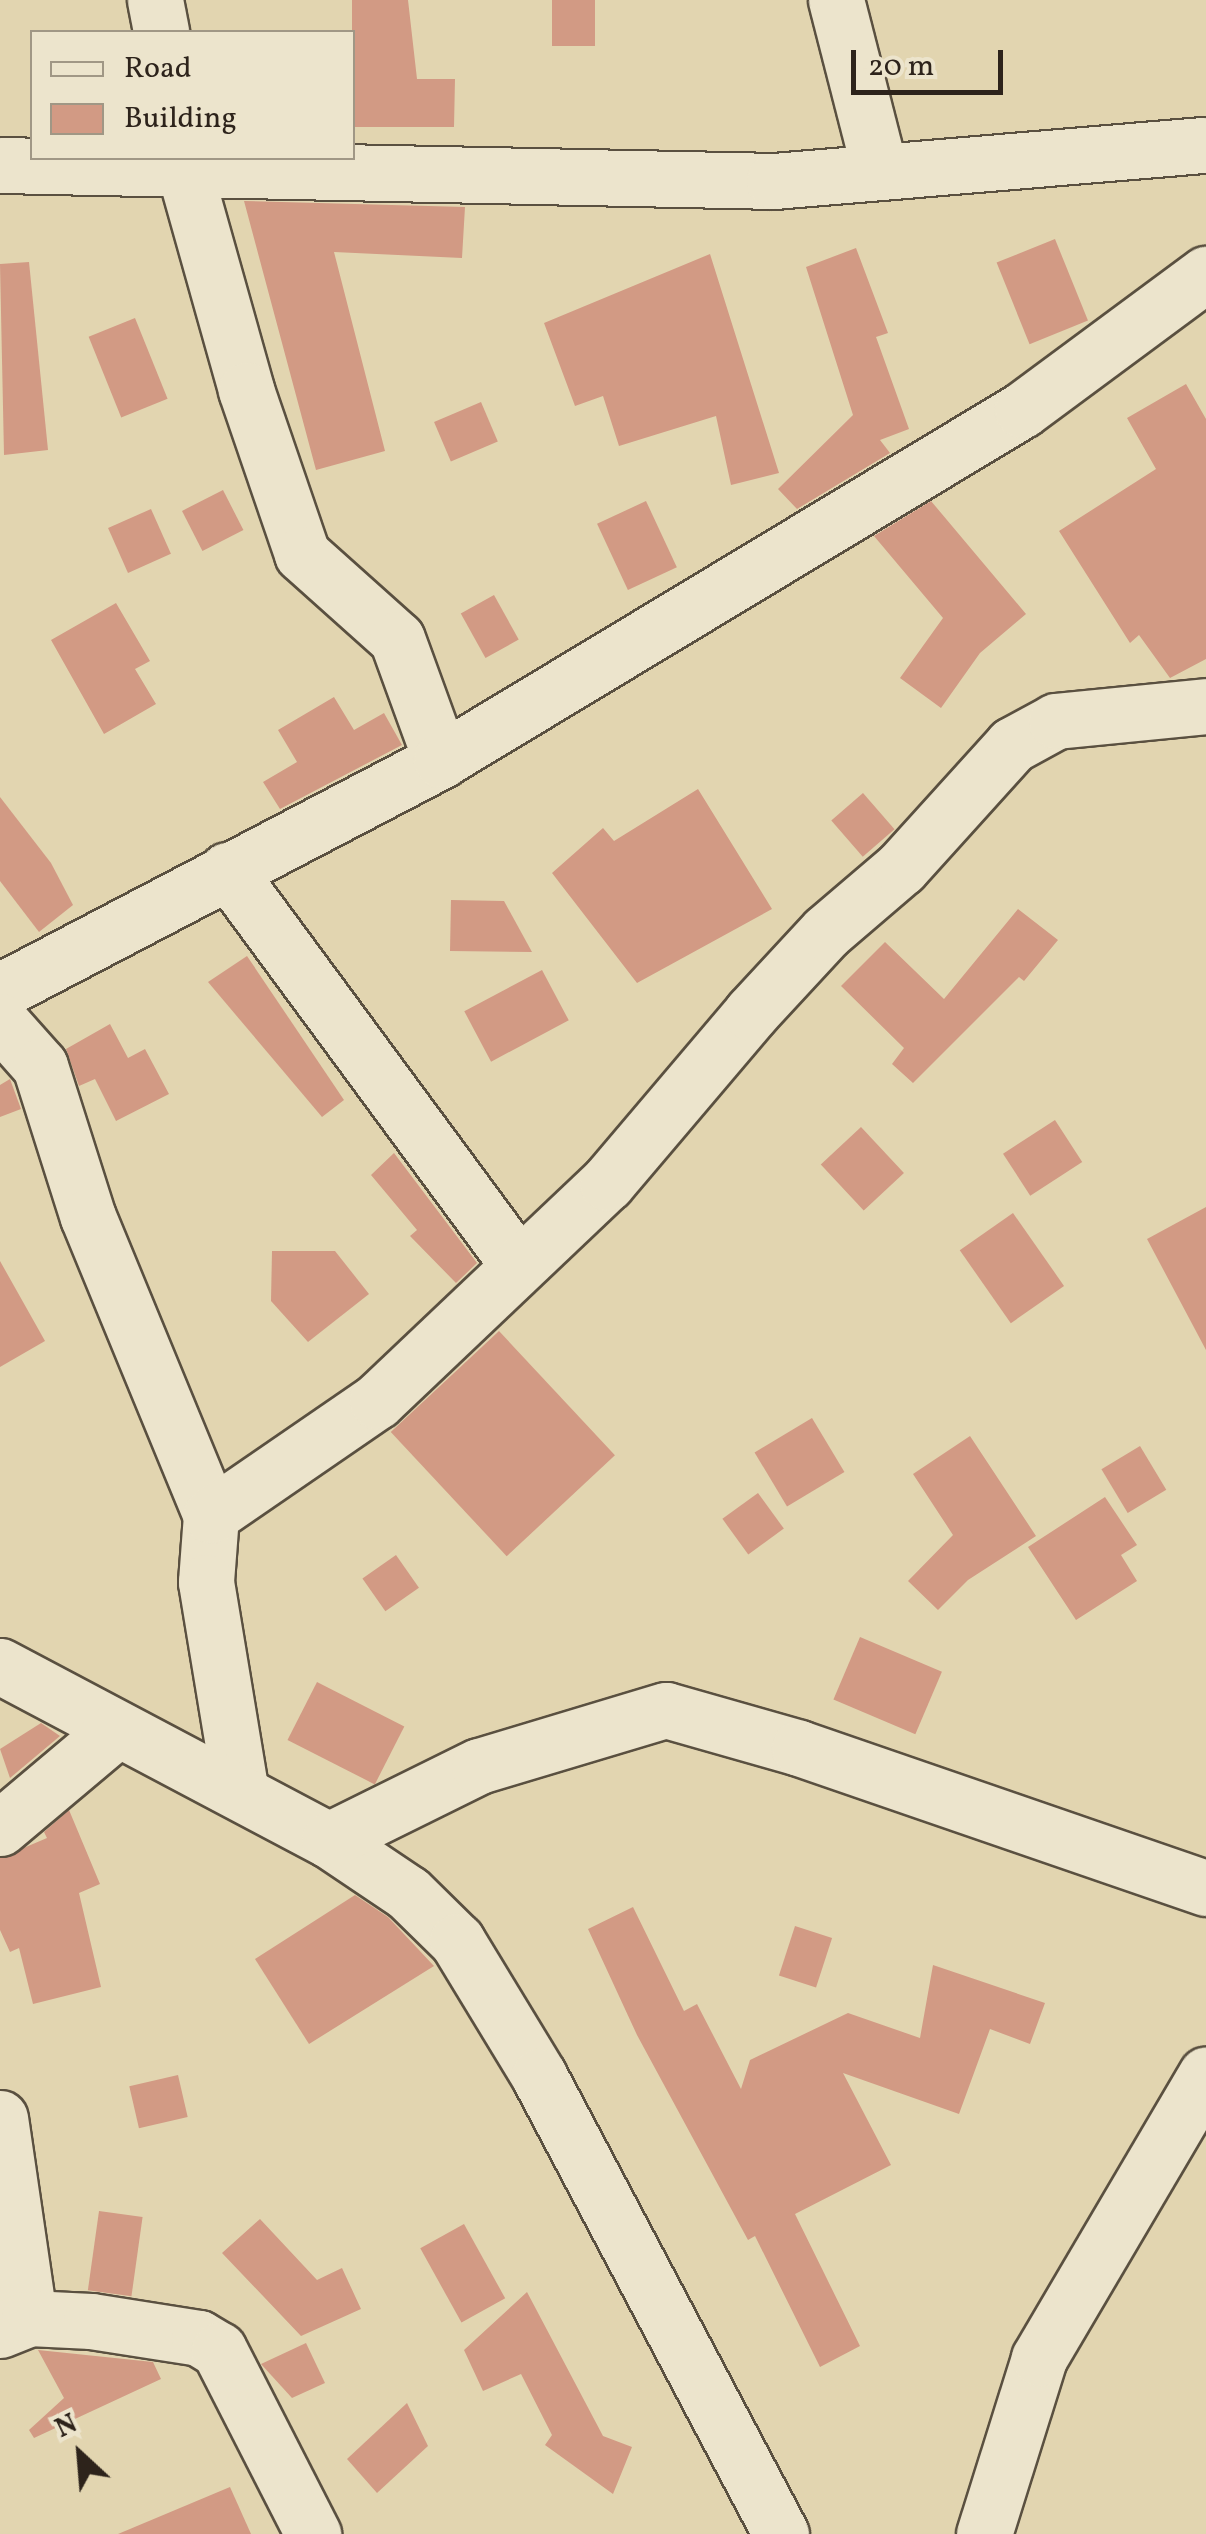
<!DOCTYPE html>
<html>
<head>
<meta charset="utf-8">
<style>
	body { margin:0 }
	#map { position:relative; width:1206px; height:2534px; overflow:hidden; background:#e2d5b0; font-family:Vollkorn,serif }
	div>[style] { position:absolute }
	.building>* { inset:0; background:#d29a84; transform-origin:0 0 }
	.roads { filter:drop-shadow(2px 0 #5a5040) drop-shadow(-2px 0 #5a5040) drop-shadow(0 2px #5a5040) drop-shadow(0 -2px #5a5040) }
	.minor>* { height:55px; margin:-27.5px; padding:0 27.5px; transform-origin:27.5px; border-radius:27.5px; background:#ece4cc }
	span { translate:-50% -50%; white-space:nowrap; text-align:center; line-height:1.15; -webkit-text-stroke:9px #ece4cc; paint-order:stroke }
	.legend { position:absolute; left:30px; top:30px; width:325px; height:130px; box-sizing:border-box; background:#ece4cc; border:2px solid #a09785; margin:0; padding:12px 18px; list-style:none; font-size:30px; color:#2d231b }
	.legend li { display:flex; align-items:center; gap:20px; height:50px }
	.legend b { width:50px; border:2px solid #a09785 }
	.north { position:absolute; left:30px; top:2404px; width:100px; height:100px; -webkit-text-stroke:8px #ece4cc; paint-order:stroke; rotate:334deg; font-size:28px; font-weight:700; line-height:40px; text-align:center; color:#2d231b }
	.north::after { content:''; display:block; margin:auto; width:35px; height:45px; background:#2d231b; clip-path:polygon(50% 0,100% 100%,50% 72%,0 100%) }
	.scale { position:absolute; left:851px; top:50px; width:152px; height:45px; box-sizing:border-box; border:5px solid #2d231b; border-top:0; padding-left:12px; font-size:30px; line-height:35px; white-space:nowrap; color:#2d231b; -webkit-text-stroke:8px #ece4cc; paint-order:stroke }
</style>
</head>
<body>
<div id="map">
	<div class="building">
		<div style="clip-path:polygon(352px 0,408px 0,417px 79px,455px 79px,454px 127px,352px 127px)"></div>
		<div style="left:552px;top:0;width:43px;height:46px"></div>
		<div style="clip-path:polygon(244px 201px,465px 207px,462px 258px,334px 252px,385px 451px,316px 470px)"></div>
		<div style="left:1055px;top:239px;width:88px;height:63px;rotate:68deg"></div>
		<div style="clip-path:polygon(856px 248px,888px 333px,876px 337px,909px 429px,880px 440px,890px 453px,797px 509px,778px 489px,853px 415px,806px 267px)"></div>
		<div style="clip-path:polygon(710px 254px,779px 473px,731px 485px,716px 416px,619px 446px,603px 396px,575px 406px,544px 323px)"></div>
		<div style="clip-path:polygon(29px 262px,48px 450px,4px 455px,0 264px)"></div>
		<div style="left:135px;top:318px;width:87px;height:50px;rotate:68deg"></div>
		<div style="clip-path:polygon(1186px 384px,1206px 419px,1206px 659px,1170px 678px,1139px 635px,1130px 643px,1059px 531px,1156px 469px,1127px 418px)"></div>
		<div style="left:481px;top:402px;width:43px;height:51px;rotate:67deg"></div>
		<div style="left:223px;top:490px;width:45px;height:46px;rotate:63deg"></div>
		<div style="left:646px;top:501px;width:73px;height:54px;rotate:65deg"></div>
		<div style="clip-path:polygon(931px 501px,1026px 614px,980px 653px,941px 708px,900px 678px,943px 618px,874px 536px)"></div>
		<div style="left:151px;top:509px;width:49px;height:47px;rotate:66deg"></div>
		<div style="left:494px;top:595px;width:51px;height:38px;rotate:61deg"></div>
		<div style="clip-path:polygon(116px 603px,150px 661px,135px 669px,156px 704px,104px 734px,51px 640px)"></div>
		<div style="clip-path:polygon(334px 697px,354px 730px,384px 713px,402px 745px,280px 809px,263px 782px,297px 762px,278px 730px)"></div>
		<div style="clip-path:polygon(698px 789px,772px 909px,637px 983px,552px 873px,603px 828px,614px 841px)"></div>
		<div style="left:863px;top:793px;width:48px;height:42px;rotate:49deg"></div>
		<div style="clip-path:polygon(0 797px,51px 863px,73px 905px,39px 932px,0 881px)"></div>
		<div style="clip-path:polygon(451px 900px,504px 901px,532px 952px,450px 951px)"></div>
		<div style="clip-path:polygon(1018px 909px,1058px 940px,1024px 981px,1019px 977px,913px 1083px,892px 1064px,904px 1048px,841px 986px,885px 942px,944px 999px)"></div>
		<div style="clip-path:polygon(247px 956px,344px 1100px,322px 1117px,208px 982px)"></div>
		<div style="left:542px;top:970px;width:57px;height:88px;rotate:62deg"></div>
		<div style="clip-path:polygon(110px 1024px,128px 1058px,145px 1049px,169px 1094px,116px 1121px,95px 1079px,79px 1086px,66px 1049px)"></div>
		<div style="clip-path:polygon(10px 1079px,21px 1109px,0 1117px,0 1085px)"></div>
		<div style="left:1055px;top:1120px;width:50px;height:62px;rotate:57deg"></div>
		<div style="left:861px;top:1127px;width:63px;height:55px;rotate:47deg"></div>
		<div style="clip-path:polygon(394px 1153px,477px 1263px,456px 1283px,410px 1236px,417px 1230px,371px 1175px)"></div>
		<div style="clip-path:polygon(1206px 1207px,1206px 1350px,1147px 1239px)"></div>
		<div style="left:1013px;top:1213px;width:89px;height:65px;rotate:55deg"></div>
		<div style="clip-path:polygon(272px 1251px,335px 1251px,369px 1294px,308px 1342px,271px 1301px)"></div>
		<div style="clip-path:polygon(0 1261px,45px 1341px,0 1367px)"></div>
		<div style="left:499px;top:1331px;width:170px;height:148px;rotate:47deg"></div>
		<div style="left:812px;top:1418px;width:63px;height:67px;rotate:59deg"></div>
		<div style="clip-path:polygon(970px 1436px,1036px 1536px,968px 1580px,938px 1610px,908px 1581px,953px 1535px,913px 1474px)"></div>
		<div style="left:1140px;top:1446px;width:51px;height:45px;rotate:59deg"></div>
		<div style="left:758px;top:1493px;width:44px;height:44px;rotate:54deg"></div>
		<div style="clip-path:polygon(1105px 1497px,1137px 1545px,1121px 1555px,1137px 1581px,1076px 1620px,1028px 1547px)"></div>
		<div style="left:396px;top:1555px;width:40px;height:41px;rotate:55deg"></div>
		<div style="left:860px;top:1637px;width:89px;height:68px;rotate:23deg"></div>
		<div style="left:317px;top:1682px;width:98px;height:65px;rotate:27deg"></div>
		<div style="clip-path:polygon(41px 1723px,60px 1736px,10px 1778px,0 1749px)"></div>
		<div style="clip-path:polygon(69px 1810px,100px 1884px,79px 1893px,101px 1987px,33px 2004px,19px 1948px,10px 1952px,0 1930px,0 1858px,47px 1838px,44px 1832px)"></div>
		<div style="clip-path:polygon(355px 1895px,388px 1917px,434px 1966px,309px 2044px,255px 1959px)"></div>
		<div style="clip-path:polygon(633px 1907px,684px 2011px,697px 2004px,741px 2089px,750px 2060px,848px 2013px,920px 2038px,933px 1965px,1045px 2003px,1030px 2044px,990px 2029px,959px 2114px,843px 2073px,891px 2165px,795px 2214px,860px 2346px,820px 2367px,755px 2236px,748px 2240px,637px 2035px,588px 1929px)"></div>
		<div style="left:795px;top:1926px;width:39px;height:52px;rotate:18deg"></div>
		<div style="left:178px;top:2075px;width:43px;height:50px;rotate:77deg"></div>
		<div style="left:99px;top:2211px;width:44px;height:80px;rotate:8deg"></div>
		<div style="clip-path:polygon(260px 2219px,317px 2280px,342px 2268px,361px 2309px,301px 2336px,222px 2253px)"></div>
		<div style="left:464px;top:2224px;width:85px;height:50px;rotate:61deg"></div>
		<div style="clip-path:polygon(527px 2292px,603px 2436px,632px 2447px,613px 2494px,545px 2445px,552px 2435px,521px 2374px,483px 2391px,464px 2350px)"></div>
		<div style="clip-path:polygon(306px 2343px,325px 2383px,292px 2398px,261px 2364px)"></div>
		<div style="clip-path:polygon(38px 2350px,153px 2362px,161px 2379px,34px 2438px,29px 2430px,64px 2398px)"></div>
		<div style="clip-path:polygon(407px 2403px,428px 2446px,377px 2493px,347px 2459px)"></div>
		<div style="clip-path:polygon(230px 2487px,251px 2534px,118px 2534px)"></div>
	</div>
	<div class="roads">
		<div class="minor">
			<div style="left:155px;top:0;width:33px;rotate:79deg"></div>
			<div style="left:836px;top:0;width:172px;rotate:75.6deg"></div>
			<div style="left:181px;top:158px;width:241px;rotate:74.3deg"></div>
			<div style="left:246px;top:390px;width:173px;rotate:71.1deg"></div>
			<div style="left:302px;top:554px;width:127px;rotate:41.8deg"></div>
			<div style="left:397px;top:639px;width:129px;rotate:70deg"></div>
			<div style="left:0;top:165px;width:774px;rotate:1.18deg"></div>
			<div style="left:774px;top:181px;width:433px;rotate:-4.8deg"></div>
			<div style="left:227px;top:870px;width:489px;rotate:53.6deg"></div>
			<div style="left:0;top:991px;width:498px;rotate:-27.6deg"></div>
			<div style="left:441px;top:760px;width:678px;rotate:-31.07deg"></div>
			<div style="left:1022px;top:410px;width:229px;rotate:-36.5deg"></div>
			<div style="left:0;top:1021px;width:60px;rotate:48.4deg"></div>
			<div style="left:40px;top:1066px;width:158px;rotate:72.4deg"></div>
			<div style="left:88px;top:1217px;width:322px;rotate:67.6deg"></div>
			<div style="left:211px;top:1515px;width:67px;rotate:94.3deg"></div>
			<div style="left:206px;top:1582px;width:208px;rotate:80.6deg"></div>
			<div style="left:211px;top:1515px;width:201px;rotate:-34.5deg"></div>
			<div style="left:377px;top:1401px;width:317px;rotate:-43.5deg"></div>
			<div style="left:607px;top:1183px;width:223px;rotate:-49.7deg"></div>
			<div style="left:751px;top:1013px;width:110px;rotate:-47.2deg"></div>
			<div style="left:826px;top:932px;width:99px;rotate:-40.5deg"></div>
			<div style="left:901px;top:868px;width:166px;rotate:-47.9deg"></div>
			<div style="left:1012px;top:745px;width:50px;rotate:-28.6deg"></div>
			<div style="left:1056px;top:721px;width:151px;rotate:-5.7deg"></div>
			<div style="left:0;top:1666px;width:372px;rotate:27.9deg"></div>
			<div style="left:329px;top:1840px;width:95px;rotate:33.9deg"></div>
			<div style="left:408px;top:1893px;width:69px;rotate:44.4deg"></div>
			<div style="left:457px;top:1941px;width:158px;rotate:58.7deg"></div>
			<div style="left:539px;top:2076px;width:518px;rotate:62.15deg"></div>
			<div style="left:0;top:1828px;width:150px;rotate:-40.1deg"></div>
			<div style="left:329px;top:1840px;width:167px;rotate:-26.3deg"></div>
			<div style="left:479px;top:1766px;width:195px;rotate:-16.7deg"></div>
			<div style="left:666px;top:1710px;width:138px;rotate:15.9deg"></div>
			<div style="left:799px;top:1748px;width:430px;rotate:19deg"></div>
			<div style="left:0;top:2118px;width:202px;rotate:81.7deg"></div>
			<div style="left:0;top:2330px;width:31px;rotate:-22deg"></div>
			<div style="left:29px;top:2318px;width:62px;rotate:2.8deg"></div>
			<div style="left:91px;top:2321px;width:109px;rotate:8.9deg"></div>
			<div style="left:199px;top:2338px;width:23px;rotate:31deg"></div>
			<div style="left:219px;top:2350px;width:207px;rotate:62.9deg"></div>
			<div style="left:984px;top:2534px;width:184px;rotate:-72.6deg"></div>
			<div style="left:1039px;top:2358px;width:329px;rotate:-59.5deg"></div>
		</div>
	</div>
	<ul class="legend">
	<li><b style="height:12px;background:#ece4cc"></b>Road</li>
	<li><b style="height:28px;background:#d29a84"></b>Building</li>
	</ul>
	<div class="north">N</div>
	<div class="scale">20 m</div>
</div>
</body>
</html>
